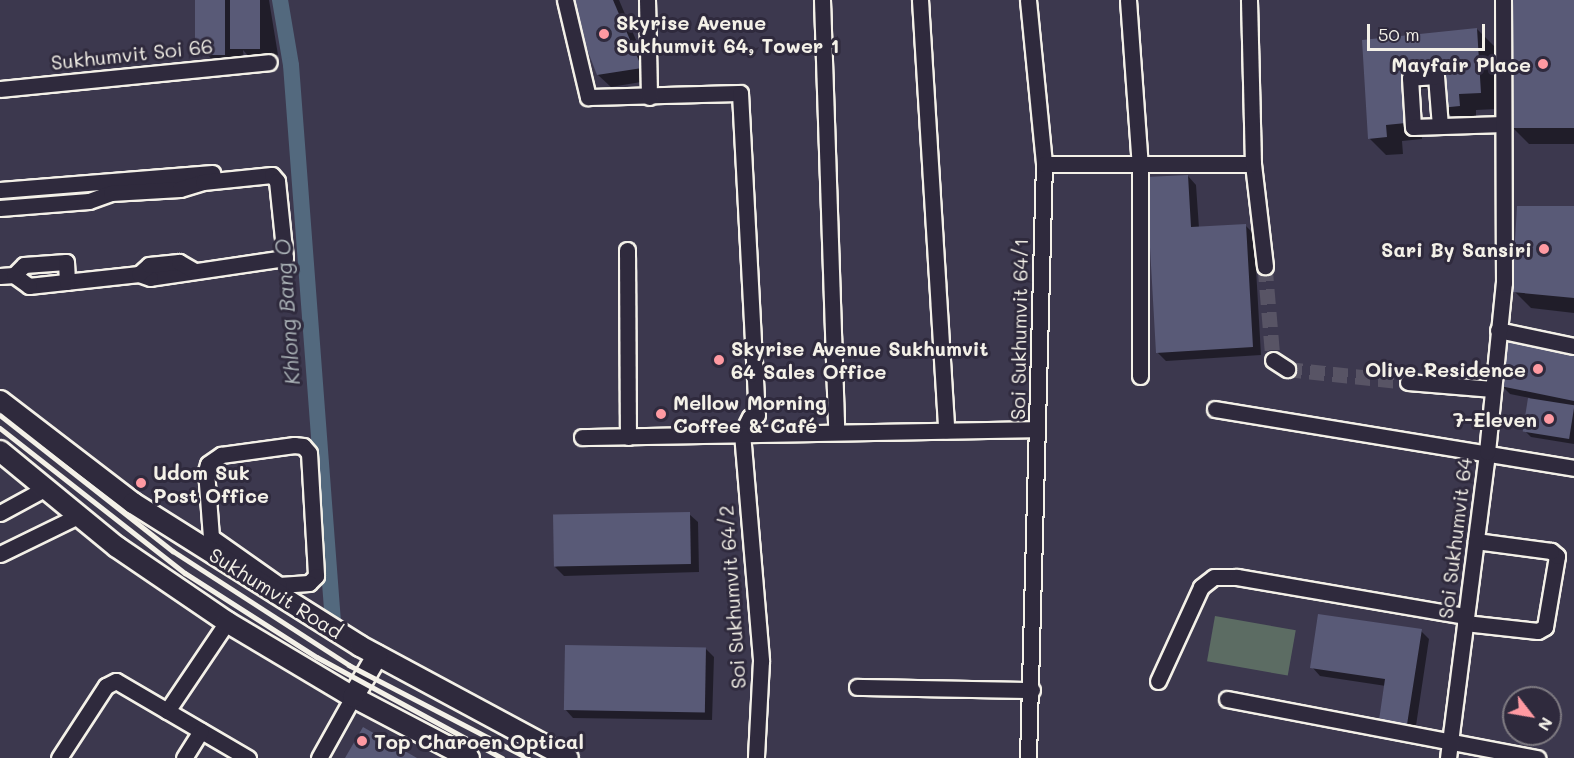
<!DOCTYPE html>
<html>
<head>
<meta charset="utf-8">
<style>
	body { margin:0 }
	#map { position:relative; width:1574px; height:758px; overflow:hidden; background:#3c384e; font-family:Mali,sans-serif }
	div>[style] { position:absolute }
	.green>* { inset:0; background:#5c6c63; transform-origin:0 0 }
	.shadow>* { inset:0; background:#0007 }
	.canal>* { height:16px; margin:-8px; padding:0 8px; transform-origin:8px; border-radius:8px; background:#53697e }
	.building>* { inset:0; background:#595a77; transform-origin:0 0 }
	.minor-tunnel>* { height:15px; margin-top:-7.5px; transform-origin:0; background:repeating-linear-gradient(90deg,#585465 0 15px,transparent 0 23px) }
	.roads { filter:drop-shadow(2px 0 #f4f1e8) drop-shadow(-2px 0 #f4f1e8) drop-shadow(0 2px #f4f1e8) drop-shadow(0 -2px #f4f1e8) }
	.minor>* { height:15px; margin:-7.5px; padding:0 7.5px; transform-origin:7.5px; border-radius:7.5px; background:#2f2a3d }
	.major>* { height:20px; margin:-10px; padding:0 10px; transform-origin:10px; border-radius:10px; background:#2f2a3d }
	.rail>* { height:4.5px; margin:-2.25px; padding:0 2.25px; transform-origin:2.25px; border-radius:2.25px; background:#f4f1e8 }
	.dots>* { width:16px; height:16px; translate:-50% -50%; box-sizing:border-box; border:3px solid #2f2a3d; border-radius:50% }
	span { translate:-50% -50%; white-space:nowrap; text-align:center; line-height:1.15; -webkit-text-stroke:6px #2f2a3d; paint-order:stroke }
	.poi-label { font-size:20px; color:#f4f1e8; font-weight:700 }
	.left { translate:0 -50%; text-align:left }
	.right { translate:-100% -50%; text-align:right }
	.street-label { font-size:20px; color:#f4f1e8 }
	.water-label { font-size:21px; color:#acb4b8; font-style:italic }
	.north { position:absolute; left:1502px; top:686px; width:60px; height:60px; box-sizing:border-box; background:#2f2a3d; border:2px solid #7e7a81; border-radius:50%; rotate:121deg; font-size:16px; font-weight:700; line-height:24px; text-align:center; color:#f4f1e8 }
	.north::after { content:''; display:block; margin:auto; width:21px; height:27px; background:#ff9aa2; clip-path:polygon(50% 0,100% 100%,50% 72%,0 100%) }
	.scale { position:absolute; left:1367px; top:24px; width:118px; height:27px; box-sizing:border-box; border:3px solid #f4f1e8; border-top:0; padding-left:8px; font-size:18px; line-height:21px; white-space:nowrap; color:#f4f1e8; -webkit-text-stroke:4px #2f2a3d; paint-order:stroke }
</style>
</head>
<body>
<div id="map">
	<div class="green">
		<div style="left:1215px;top:616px;width:82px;height:46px;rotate:10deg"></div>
	</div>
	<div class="shadow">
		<div style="clip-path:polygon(197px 0,269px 0,278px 55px,252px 60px,243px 50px,244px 61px,218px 66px,206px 53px)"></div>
		<div style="clip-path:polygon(570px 0,619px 0,653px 80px,611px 87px,598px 75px)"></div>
		<div style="clip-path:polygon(1514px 0,1574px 0,1574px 144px,1529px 144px,1512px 127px)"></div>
		<div style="clip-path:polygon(1477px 29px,1494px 46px,1497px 109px,1476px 110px,1476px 122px,1459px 124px,1442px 107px,1440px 87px,1419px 89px,1422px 139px,1402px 141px,1403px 154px,1386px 155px,1369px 138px,1364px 42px)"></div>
		<div style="clip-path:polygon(1188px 176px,1196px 185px,1199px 228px,1245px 225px,1254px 234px,1261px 355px,1166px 361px,1157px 352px)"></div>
		<div style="clip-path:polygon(1574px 208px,1574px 313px,1531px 308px,1514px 291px)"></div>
		<div style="clip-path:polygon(1574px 353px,1574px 444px,1531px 437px,1525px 431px,1530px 398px,1510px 394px,1502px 386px)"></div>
		<div style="clip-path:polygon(689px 514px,698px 522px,699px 572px,564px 576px,555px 567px)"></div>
		<div style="clip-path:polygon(1421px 631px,1429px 639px,1414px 739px,1380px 726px,1386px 686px,1320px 676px,1312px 667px)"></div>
		<div style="clip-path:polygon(705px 648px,714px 657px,712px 720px,573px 718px,565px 709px)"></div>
	</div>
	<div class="canal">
		<div style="left:280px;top:0;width:66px;rotate:80.4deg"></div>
		<div style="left:291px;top:65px;width:559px;rotate:85.69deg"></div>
	</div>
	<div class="building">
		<div style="left:195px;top:0;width:30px;height:55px"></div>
		<div style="left:230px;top:0;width:30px;height:49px"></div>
		<div style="clip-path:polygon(568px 0,613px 0,642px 68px,597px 75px)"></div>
		<div style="left:1513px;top:0;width:61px;height:128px"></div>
		<div style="clip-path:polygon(1477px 28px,1481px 93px,1459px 94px,1460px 106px,1440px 108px,1438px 69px,1403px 72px,1406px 123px,1386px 125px,1387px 137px,1368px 139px,1362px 40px)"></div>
		<div style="clip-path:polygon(1188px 175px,1191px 227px,1246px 224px,1253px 347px,1156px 353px,1146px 177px)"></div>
		<div style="clip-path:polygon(1517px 206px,1574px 206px,1574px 298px,1512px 292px)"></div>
		<div style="clip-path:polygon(1505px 336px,1574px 351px,1574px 401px,1500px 386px)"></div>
		<div style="left:1528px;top:398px;width:47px;height:34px;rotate:9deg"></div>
		<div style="left:690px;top:512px;width:52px;height:137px;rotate:89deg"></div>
		<div style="clip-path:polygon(1318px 614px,1422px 629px,1406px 731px,1378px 727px,1385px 679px,1310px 668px)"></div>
		<div style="left:565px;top:645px;width:141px;height:65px;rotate:1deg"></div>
		<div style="clip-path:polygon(363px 727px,403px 750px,417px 758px,345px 758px)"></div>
	</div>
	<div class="minor-tunnel">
		<div style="left:1265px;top:266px;width:94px;rotate:85.1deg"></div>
		<div style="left:1287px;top:369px;width:122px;rotate:6.1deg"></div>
	</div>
	<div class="roads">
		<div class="minor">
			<div style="left:565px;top:0;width:100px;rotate:76.7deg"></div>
			<div style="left:588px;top:97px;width:152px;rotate:-1.5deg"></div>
			<div style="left:740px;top:93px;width:322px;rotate:87deg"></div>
			<div style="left:757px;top:415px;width:7px;rotate:164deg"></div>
			<div style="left:750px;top:417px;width:18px;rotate:117deg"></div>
			<div style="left:742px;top:433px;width:229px;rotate:85.2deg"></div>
			<div style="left:761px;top:661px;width:97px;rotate:93deg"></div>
			<div style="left:647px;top:0;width:97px;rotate:88.8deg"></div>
			<div style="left:822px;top:0;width:432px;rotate:88.1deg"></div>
			<div style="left:920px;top:0;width:431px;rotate:86.5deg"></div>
			<div style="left:1028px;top:0;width:165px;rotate:84.4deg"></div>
			<div style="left:1128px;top:0;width:166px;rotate:85.9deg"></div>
			<div style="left:1140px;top:166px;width:210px;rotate:90deg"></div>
			<div style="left:0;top:89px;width:270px;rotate:-5.7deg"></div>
			<div style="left:1440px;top:126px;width:50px;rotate:-94.6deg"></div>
			<div style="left:1436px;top:76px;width:26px;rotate:176deg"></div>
			<div style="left:1410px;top:78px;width:49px;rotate:86.5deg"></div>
			<div style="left:1413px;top:127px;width:90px;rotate:-1.9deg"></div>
			<div style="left:1253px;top:164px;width:103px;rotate:83.3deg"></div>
			<div style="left:0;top:190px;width:213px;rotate:-4.6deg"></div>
			<div style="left:0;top:208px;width:89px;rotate:-4.5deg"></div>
			<div style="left:89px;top:201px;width:23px;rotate:-20deg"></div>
			<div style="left:111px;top:193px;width:69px;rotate:-3.3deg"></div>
			<div style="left:180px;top:189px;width:24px;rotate:-17deg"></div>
			<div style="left:203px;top:182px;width:69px;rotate:-5.8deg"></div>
			<div style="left:272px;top:175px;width:8px;rotate:50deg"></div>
			<div style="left:277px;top:181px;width:77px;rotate:84.1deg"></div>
			<div style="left:285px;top:258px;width:136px;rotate:171.6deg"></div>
			<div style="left:150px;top:278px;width:12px;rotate:-160deg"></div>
			<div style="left:139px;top:274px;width:111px;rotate:173.8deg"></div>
			<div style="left:29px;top:286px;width:19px;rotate:-144deg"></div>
			<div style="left:14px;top:275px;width:14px;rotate:176deg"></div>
			<div style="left:627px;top:250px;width:187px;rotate:89.7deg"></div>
			<div style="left:139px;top:274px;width:13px;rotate:-42deg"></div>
			<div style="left:149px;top:265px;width:30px;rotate:-6deg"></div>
			<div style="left:179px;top:262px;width:16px;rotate:30deg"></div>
			<div style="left:14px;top:275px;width:14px;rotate:-45deg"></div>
			<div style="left:24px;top:265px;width:42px;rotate:-4.1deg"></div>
			<div style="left:66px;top:262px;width:20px;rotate:87deg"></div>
			<div style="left:1498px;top:330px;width:78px;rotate:11.9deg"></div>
			<div style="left:1273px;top:360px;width:17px;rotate:33deg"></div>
			<div style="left:1408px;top:382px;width:85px;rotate:4.7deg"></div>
			<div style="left:1215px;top:409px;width:364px;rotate:9.3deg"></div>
			<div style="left:582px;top:437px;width:455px;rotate:-1deg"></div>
			<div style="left:294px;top:445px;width:9px;rotate:6deg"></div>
			<div style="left:303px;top:446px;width:9px;rotate:49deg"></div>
			<div style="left:309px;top:453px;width:123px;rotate:86.7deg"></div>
			<div style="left:316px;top:576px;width:10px;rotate:135deg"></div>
			<div style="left:309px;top:583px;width:30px;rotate:176deg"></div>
			<div style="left:279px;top:585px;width:83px;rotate:-144.8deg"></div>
			<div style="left:211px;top:537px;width:66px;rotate:-94.3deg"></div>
			<div style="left:206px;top:471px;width:7px;rotate:-74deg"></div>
			<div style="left:208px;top:464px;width:16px;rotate:-35deg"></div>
			<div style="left:221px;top:455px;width:74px;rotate:-7.8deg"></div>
			<div style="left:0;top:513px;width:52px;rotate:-28.5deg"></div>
			<div style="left:0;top:554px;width:89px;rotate:-26deg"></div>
			<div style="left:1465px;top:623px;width:73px;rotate:6.3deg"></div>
			<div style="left:1538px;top:631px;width:8px;rotate:-30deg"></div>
			<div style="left:1545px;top:627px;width:72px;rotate:-80.4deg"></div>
			<div style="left:1557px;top:556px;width:8px;rotate:-140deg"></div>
			<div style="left:1551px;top:551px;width:76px;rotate:-172.4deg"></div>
			<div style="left:1158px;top:681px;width:103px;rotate:-65.4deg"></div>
			<div style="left:1201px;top:587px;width:16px;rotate:-38deg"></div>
			<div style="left:1214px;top:577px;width:23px"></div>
			<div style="left:1237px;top:577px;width:232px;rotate:9.7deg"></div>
			<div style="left:857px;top:687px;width:175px;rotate:1deg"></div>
			<div style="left:1227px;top:699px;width:316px;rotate:10.8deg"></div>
			<div style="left:167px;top:711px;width:107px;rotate:-56deg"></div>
			<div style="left:59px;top:758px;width:86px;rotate:-56.9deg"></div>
			<div style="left:106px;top:686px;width:11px;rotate:-27deg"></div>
			<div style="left:116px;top:681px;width:153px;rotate:30.3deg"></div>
			<div style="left:184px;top:758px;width:32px;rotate:-58deg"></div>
			<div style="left:319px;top:758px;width:70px;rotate:-60.9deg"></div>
			<div style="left:1028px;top:758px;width:594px;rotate:-88.46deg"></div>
			<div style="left:1044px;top:164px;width:209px"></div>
			<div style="left:1253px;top:164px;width:164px;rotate:-91.4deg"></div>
			<div style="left:1448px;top:758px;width:308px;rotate:-82.7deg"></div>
			<div style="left:1487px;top:452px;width:170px;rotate:-84.3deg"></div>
			<div style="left:1504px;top:283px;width:283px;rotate:-90.2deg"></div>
		</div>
		<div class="major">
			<div style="left:0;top:401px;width:168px;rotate:37.5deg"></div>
			<div style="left:133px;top:503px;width:268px;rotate:32.2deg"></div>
			<div style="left:360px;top:646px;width:236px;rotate:28.3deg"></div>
			<div style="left:0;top:451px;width:151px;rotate:39.4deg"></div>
			<div style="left:117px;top:547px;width:133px;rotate:34.3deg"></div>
			<div style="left:227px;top:622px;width:147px;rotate:30.8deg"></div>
			<div style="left:353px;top:697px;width:131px;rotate:27.7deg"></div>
			<div style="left:353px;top:697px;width:48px;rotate:-59.7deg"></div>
		</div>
	</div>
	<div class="rail">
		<div style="left:0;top:415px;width:220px;rotate:38.2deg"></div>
		<div style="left:173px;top:551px;width:210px;rotate:32.9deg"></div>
		<div style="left:349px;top:665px;width:202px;rotate:27.5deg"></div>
		<div style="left:0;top:428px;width:235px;rotate:38.1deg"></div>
		<div style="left:185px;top:573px;width:156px;rotate:32.5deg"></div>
		<div style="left:317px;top:657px;width:211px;rotate:28.6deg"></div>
	</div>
	<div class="dots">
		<div style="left:604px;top:34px;background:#ff9aa2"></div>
		<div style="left:1543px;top:64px;background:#ff9aa2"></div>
		<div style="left:1544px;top:249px;background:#ff9aa2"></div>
		<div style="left:719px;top:360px;background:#ff9aa2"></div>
		<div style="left:1538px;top:369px;background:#ff9aa2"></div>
		<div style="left:661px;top:414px;background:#ff9aa2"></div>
		<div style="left:1549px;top:419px;background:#ff9aa2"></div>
		<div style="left:141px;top:483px;background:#ff9aa2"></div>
		<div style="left:362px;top:741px;background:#ff9aa2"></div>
	</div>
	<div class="poi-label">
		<span class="left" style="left:616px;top:34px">Skyrise Avenue<br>Sukhumvit 64, Tower 1</span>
		<span class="right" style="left:1531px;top:64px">Mayfair Place</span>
		<span class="right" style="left:1532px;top:249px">Sari By Sansiri</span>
		<span class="left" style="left:731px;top:360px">Skyrise Avenue Sukhumvit<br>64 Sales Office</span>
		<span class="right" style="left:1526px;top:369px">Olive Residence</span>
		<span class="left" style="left:673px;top:414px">Mellow Morning<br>Coffee &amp; Café</span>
		<span class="right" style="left:1537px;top:419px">7-Eleven</span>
		<span class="left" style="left:153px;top:484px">Udom Suk<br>Post Office</span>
		<span class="left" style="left:374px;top:741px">Top Charoen Optical</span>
	</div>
	<div class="street-label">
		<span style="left:132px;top:54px;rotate:-6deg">Sukhumvit Soi 66</span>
		<span style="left:1019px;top:329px;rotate:-89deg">Soi Sukhumvit 64/1</span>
		<span style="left:1455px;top:538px;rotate:-83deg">Soi Sukhumvit 64</span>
		<span style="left:276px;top:593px;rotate:32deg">Sukhumvit Road</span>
		<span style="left:732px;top:597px;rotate:-94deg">Soi Sukhumvit 64/2</span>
	</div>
	<div class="water-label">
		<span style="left:287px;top:312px;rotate:-94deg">Khlong Bang O</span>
	</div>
	<div class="north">N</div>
	<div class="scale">50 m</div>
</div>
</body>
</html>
